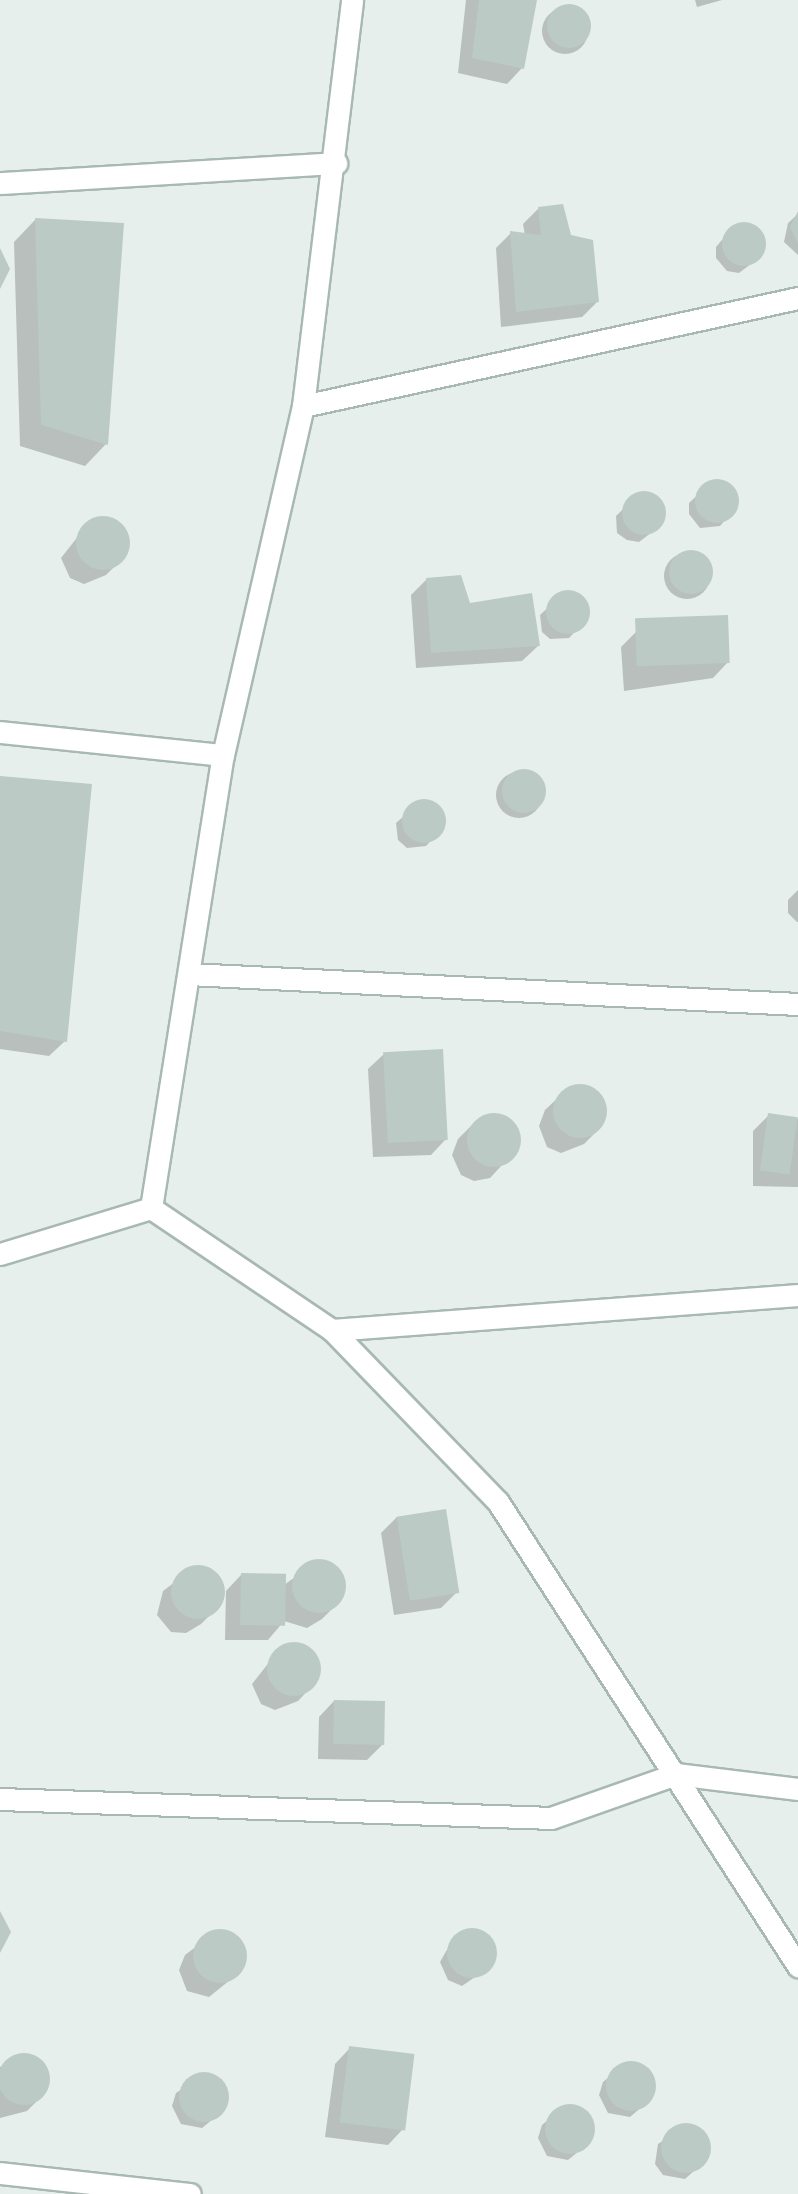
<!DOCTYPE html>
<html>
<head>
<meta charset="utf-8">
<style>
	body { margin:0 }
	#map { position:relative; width:798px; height:2194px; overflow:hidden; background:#e6efeb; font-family:Overpass,sans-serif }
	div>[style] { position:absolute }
	.shadow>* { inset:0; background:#0003 }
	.round { border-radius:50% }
	.building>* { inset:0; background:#bbcac4; transform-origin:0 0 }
	.roads { filter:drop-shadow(2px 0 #a8b8b2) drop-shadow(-2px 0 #a8b8b2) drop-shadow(0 2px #a8b8b2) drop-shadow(0 -2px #a8b8b2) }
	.street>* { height:21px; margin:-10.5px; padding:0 10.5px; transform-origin:10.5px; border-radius:10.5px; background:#fff }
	span { translate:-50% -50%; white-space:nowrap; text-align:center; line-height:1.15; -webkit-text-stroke:5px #f7fbf9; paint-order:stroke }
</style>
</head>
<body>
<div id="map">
	<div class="shadow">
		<div style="clip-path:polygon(466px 0,535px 0,522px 68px,507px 84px,458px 73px)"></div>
		<div style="clip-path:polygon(695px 0,722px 0,697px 7px)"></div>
		<div class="round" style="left:542px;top:8px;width:46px;height:46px"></div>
		<div style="clip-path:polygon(539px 208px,570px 236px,597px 302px,582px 317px,501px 327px,496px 248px,511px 233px,525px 235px,523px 224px)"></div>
		<div style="clip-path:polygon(798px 214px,798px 255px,784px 242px,788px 223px)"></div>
		<div style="clip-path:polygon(35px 220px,106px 444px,85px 466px,20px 446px,14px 242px)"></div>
		<div style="clip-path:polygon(733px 227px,754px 227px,763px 237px,760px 257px,739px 273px,727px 271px,716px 258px,716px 247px)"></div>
		<div style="clip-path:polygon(713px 481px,727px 483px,736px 493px,737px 507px,720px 526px,700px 528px,689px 514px,689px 503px)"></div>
		<div style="clip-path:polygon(640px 493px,653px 496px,662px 505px,660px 526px,639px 542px,627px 540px,617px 533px,616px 516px)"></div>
		<div style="clip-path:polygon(108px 518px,122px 527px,128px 543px,122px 559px,106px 575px,84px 584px,70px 578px,61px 558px,91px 520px)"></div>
		<div class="round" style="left:664px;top:553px;width:46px;height:46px"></div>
		<div style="clip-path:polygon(426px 580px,469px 605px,538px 646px,522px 661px,416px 668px,411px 595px)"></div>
		<div style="clip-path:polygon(564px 593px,577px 595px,586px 605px,587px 619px,569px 638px,550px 639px,542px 632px,540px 615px)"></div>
		<div style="clip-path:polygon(636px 632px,728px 662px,713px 678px,624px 691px,621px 647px)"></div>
		<div class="round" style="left:496px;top:772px;width:46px;height:46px"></div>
		<div style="clip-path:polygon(0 778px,65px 1041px,49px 1056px,0 1049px)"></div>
		<div style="clip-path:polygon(421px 801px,434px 803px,443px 813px,444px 827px,426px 846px,407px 848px,398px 840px,396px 823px)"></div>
		<div style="clip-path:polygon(798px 890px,798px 922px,797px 922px,788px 913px,788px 900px)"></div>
		<div style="clip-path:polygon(384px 1054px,446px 1139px,431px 1155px,373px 1157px,368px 1069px)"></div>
		<div style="clip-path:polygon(585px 1087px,600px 1095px,606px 1111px,600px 1128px,584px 1144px,561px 1153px,547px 1147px,539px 1126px,545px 1110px,561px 1095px)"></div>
		<div style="clip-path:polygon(499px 1115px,513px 1124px,518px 1148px,490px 1178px,474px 1181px,461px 1175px,452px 1155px,458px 1139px,474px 1123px)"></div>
		<div style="clip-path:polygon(769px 1115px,798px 1119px,798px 1187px,753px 1186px,753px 1131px)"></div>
		<div style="clip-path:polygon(397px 1517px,457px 1592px,441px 1608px,394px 1615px,381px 1533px)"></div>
		<div style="clip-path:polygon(316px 1562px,332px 1565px,345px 1587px,338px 1603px,322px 1619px,307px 1628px,284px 1621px,268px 1640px,225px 1640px,226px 1591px,241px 1575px,284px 1585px)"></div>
		<div style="clip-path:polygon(195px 1567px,211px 1570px,223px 1592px,217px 1608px,201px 1624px,186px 1633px,171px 1632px,157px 1615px,163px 1591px)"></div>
		<div style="clip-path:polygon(299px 1644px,314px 1653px,319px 1669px,313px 1685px,298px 1701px,275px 1710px,261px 1704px,252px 1684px,282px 1646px)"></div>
		<div style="clip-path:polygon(334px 1701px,382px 1745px,367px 1760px,318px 1759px,319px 1717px)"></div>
		<div style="clip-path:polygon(473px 1930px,487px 1936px,495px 1951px,491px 1966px,462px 1986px,448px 1980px,440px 1962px,452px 1941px)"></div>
		<div style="clip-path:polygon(217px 1931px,234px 1934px,246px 1956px,240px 1972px,209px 1997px,187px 1991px,179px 1970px,185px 1955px)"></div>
		<div style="clip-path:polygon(350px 2048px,403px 2129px,388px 2145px,325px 2137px,335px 2064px)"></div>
		<div style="clip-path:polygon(29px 2054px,43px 2063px,49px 2079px,43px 2095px,27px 2111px,0 2118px,0 2067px)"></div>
		<div style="clip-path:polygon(625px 2064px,640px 2065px,655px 2083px,651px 2099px,630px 2117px,608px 2113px,599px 2095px,603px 2082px)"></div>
		<div style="clip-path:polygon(205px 2074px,220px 2080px,227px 2094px,224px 2110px,202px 2128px,181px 2124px,172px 2106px,176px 2093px)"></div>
		<div style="clip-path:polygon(563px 2107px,579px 2108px,594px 2126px,590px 2142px,568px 2160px,547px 2156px,538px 2138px,542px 2125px)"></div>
		<div style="clip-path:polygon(688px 2124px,702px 2130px,709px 2145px,706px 2160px,685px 2179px,663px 2175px,655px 2164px,658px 2144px)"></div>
	</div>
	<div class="building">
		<div style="clip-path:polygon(479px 0,537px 0,524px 69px,472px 58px)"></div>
		<div class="round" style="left:547px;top:4px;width:44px;height:44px"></div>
		<div style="clip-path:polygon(563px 204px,571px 235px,593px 240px,599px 302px,516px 312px,510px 231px,541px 235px,538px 207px)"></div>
		<div style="clip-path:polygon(798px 211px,798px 244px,790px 227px)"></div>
		<div style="clip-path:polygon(35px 218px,124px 223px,108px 445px,41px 425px)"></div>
		<div class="round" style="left:722px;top:222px;width:44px;height:44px"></div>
		<div style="clip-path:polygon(0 248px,10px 269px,0 289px)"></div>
		<div class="round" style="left:695px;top:479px;width:44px;height:44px"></div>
		<div class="round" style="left:622px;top:491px;width:44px;height:44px"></div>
		<div class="round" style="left:76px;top:516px;width:54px;height:54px"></div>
		<div class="round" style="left:669px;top:550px;width:44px;height:44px"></div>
		<div style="clip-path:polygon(461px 575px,470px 603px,532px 593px,540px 646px,431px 653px,426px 578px)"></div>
		<div class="round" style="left:546px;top:590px;width:44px;height:44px"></div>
		<div style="left:728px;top:615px;width:48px;height:93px;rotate:88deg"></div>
		<div class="round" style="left:502px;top:769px;width:44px;height:44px"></div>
		<div style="clip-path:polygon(0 776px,92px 784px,67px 1042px,0 1031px)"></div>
		<div class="round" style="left:402px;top:799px;width:44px;height:44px"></div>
		<div style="left:443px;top:1049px;width:91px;height:60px;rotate:87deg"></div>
		<div class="round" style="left:553px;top:1084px;width:54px;height:54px"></div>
		<div style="left:768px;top:1113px;width:30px;height:58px;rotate:8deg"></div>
		<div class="round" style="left:467px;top:1113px;width:54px;height:54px"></div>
		<div style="left:446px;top:1509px;width:85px;height:50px;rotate:81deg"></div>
		<div class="round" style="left:292px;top:1559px;width:54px;height:54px"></div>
		<div class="round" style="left:171px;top:1565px;width:54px;height:54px"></div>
		<div style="left:241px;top:1573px;width:45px;height:52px;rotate:1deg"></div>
		<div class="round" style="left:267px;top:1642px;width:54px;height:54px"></div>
		<div style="left:334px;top:1700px;width:51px;height:44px;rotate:1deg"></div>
		<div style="clip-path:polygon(0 1911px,11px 1932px,0 1953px)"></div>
		<div class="round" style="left:447px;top:1928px;width:50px;height:50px"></div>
		<div class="round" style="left:193px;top:1929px;width:54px;height:54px"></div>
		<div style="left:349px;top:2046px;width:66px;height:77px;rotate:7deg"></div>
		<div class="round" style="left:-2px;top:2053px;width:52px;height:52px"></div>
		<div class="round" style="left:606px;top:2061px;width:50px;height:50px"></div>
		<div class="round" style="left:179px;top:2072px;width:50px;height:50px"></div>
		<div class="round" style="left:545px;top:2104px;width:50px;height:50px"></div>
		<div class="round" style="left:661px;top:2123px;width:50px;height:50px"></div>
	</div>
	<div class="roads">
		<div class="street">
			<div style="left:0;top:183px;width:337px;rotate:-3.4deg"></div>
			<div style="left:303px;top:406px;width:507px;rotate:-12.31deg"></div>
			<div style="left:0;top:732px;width:224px;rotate:5.9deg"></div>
			<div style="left:189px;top:974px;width:610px;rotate:2.82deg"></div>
			<div style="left:151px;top:1208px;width:218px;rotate:34deg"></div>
			<div style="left:332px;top:1330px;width:239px;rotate:46deg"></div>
			<div style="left:498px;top:1502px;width:553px;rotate:57.12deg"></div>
			<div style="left:0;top:1254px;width:158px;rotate:-16.9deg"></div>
			<div style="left:151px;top:1208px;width:459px;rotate:-81deg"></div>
			<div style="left:223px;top:755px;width:358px;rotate:-77.1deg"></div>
			<div style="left:303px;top:406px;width:409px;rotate:-83.1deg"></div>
			<div style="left:332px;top:1330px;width:467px;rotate:-4.3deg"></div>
			<div style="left:0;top:1799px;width:551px;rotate:1.97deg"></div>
			<div style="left:551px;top:1818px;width:133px;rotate:-19.4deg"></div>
			<div style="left:676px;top:1774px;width:123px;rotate:7deg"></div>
			<div style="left:0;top:2173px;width:191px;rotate:6.3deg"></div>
		</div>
	</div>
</div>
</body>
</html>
